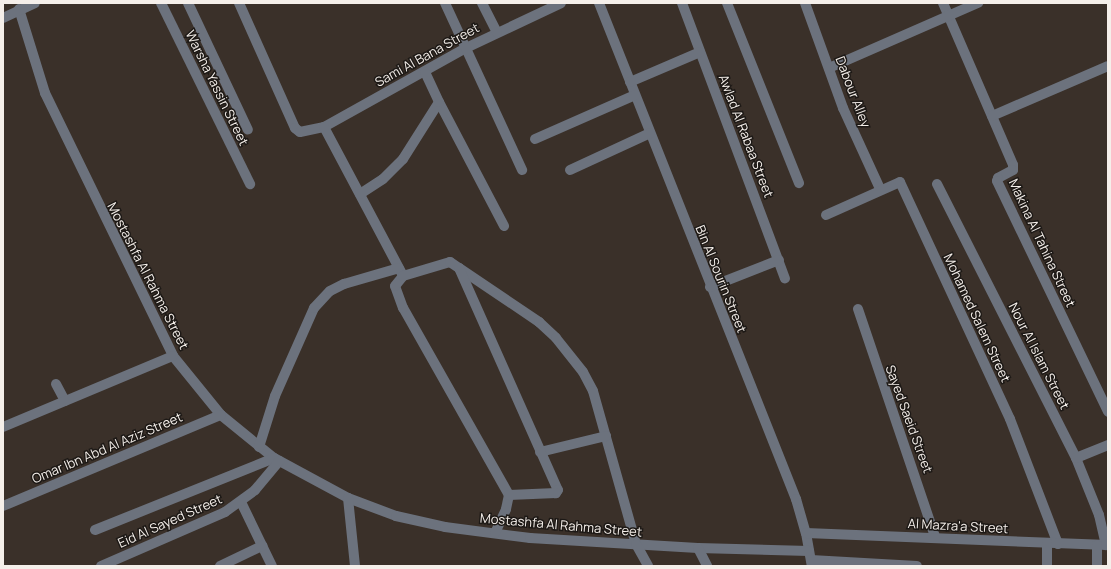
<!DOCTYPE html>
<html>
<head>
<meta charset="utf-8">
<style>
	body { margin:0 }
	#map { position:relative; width:1111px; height:569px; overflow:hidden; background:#3a3029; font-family:Manrope,sans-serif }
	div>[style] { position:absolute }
	.minor>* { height:10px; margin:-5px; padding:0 5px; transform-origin:5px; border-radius:5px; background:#6c727d }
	span { translate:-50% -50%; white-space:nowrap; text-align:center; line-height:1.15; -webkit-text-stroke:3px #1d1916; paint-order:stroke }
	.street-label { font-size:13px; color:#f5efea }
	.frame { position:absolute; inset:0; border:4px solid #f5efea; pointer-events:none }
</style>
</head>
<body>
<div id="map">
	<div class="minor">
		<div style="left:161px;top:3px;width:202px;rotate:63.8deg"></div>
		<div style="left:188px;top:3px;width:140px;rotate:64.7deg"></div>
		<div style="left:239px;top:3px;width:137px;rotate:65.9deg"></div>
		<div style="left:295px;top:128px;width:6px;rotate:39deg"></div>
		<div style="left:300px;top:132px;width:25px;rotate:-12deg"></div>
		<div style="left:324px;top:127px;width:162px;rotate:-29.1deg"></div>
		<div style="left:466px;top:48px;width:105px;rotate:-25.3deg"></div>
		<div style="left:445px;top:3px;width:184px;rotate:65.2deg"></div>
		<div style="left:482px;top:3px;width:33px;rotate:63deg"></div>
		<div style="left:599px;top:3px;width:534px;rotate:68.34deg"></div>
		<div style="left:796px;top:499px;width:35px;rotate:74deg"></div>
		<div style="left:806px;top:533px;width:34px;rotate:80deg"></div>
		<div style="left:682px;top:3px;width:294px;rotate:69.5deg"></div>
		<div style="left:727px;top:3px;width:194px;rotate:68.2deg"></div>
		<div style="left:805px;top:3px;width:112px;rotate:70.1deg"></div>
		<div style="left:843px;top:108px;width:89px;rotate:65.4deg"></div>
		<div style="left:943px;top:3px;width:176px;rotate:66.6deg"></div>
		<div style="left:1013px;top:165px;width:5px;rotate:90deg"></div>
		<div style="left:1013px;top:170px;width:17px;rotate:152deg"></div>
		<div style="left:998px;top:178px;width:3px;rotate:108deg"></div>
		<div style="left:997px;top:181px;width:256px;rotate:64.3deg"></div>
		<div style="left:19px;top:9px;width:88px;rotate:72.8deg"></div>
		<div style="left:45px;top:93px;width:292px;rotate:64deg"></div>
		<div style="left:173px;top:356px;width:76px;rotate:50.9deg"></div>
		<div style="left:221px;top:415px;width:68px;rotate:39.1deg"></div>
		<div style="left:274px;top:458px;width:84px;rotate:28.4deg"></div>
		<div style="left:348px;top:498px;width:51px;rotate:20.6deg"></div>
		<div style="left:396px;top:516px;width:50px;rotate:12.7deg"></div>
		<div style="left:445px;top:527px;width:86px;rotate:7.4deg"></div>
		<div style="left:530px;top:538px;width:168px;rotate:3.4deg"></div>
		<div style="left:698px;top:548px;width:111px;rotate:1.5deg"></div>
		<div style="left:3px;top:18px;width:35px;rotate:-25deg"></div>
		<div style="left:829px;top:68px;width:163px;rotate:-23.6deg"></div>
		<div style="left:630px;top:82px;width:76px;rotate:-23.2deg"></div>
		<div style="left:439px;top:102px;width:140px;rotate:62.3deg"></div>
		<div style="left:992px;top:116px;width:126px;rotate:-23.3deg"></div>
		<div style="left:324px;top:127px;width:166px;rotate:62deg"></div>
		<div style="left:535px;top:139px;width:109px;rotate:-23.7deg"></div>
		<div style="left:570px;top:170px;width:88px;rotate:-24.8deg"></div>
		<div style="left:937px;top:184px;width:307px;rotate:63.1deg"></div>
		<div style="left:1076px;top:458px;width:61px;rotate:68deg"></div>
		<div style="left:1099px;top:515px;width:31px;rotate:77deg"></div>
		<div style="left:360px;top:194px;width:27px;rotate:-33deg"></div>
		<div style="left:383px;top:179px;width:28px;rotate:-45deg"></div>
		<div style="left:403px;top:159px;width:67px;rotate:-57.7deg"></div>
		<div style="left:439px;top:102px;width:33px;rotate:-115deg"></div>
		<div style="left:826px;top:215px;width:81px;rotate:-24deg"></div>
		<div style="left:900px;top:182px;width:261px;rotate:65.1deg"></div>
		<div style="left:1010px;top:419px;width:134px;rotate:69deg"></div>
		<div style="left:459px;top:268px;width:97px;rotate:34deg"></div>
		<div style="left:539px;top:322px;width:23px;rotate:43deg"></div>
		<div style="left:556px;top:338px;width:43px;rotate:51.5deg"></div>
		<div style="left:583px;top:372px;width:21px;rotate:62deg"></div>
		<div style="left:593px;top:391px;width:159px;rotate:74.3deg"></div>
		<div style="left:636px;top:544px;width:25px;rotate:61deg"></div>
		<div style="left:710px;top:287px;width:74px;rotate:-21.4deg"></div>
		<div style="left:858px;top:309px;width:241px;rotate:71.3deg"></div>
		<div style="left:56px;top:384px;width:19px;rotate:62deg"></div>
		<div style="left:3px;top:427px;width:184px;rotate:-22.7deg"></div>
		<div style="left:259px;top:447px;width:53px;rotate:-72.6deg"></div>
		<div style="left:275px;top:396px;width:96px;rotate:-66.1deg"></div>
		<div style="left:314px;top:308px;width:23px;rotate:-47deg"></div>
		<div style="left:330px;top:291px;width:16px;rotate:-27deg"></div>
		<div style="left:344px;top:284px;width:57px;rotate:-16.2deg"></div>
		<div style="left:540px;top:452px;width:68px;rotate:-13.6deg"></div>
		<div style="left:1076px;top:458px;width:35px;rotate:-22deg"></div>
		<div style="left:348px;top:498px;width:68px;rotate:84.1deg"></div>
		<div style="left:241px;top:502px;width:71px;rotate:64.2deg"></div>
		<div style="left:3px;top:506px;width:236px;rotate:-22.7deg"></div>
		<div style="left:95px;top:530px;width:193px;rotate:-21.9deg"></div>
		<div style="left:495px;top:533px;width:26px;rotate:-65deg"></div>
		<div style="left:506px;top:509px;width:14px;rotate:-78deg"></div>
		<div style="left:509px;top:495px;width:215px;rotate:-119.5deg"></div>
		<div style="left:403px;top:308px;width:23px;rotate:-110deg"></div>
		<div style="left:395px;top:286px;width:13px;rotate:-51deg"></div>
		<div style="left:403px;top:276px;width:49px;rotate:-16.6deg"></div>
		<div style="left:450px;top:262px;width:11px;rotate:34deg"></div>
		<div style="left:459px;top:268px;width:243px;rotate:66deg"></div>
		<div style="left:558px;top:490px;width:4px;rotate:124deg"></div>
		<div style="left:556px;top:493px;width:47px;rotate:177.6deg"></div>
		<div style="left:806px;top:533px;width:302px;rotate:2.3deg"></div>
		<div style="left:1047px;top:543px;width:23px;rotate:90deg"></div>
		<div style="left:1097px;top:545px;width:21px;rotate:90deg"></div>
		<div style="left:698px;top:548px;width:20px;rotate:63deg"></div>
		<div style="left:811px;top:560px;width:106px;rotate:3.2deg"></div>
		<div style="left:101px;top:566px;width:135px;rotate:-23.5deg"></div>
		<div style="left:225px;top:512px;width:37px;rotate:-36deg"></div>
		<div style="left:255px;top:490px;width:38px;rotate:-50deg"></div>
		<div style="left:220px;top:566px;width:47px;rotate:-25.5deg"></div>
	</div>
	<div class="street-label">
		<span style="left:427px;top:55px;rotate:-29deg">Sami Al Bana Street</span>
		<span style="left:217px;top:88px;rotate:64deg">Warsha Yassin Street</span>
		<span style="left:853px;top:92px;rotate:69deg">Dabour Alley</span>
		<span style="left:746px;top:136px;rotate:69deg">Awlad Al Rabaa Street</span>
		<span style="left:1042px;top:243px;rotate:65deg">Makina Al Tahina Street</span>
		<span style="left:148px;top:276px;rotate:63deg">Mostashfa Al Rahma Street</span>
		<span style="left:721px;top:279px;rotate:68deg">Bin Al Sourin Street</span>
		<span style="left:977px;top:318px;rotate:65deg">Mohamed Salem Street</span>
		<span style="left:1039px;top:356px;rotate:63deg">Nour Al Islam Street</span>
		<span style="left:909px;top:419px;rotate:70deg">Sayed Saeid Street</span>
		<span style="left:107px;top:448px;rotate:-23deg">Omar Ibn Abd Al Aziz Street</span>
		<span style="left:170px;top:521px;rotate:-24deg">Eid Al Sayed Street</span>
		<span style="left:561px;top:525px;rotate:5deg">Mostashfa Al Rahma Street</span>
		<span style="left:958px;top:526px;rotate:3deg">Al Mazra'a Street</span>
	</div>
	<div class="frame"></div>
</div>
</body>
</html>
